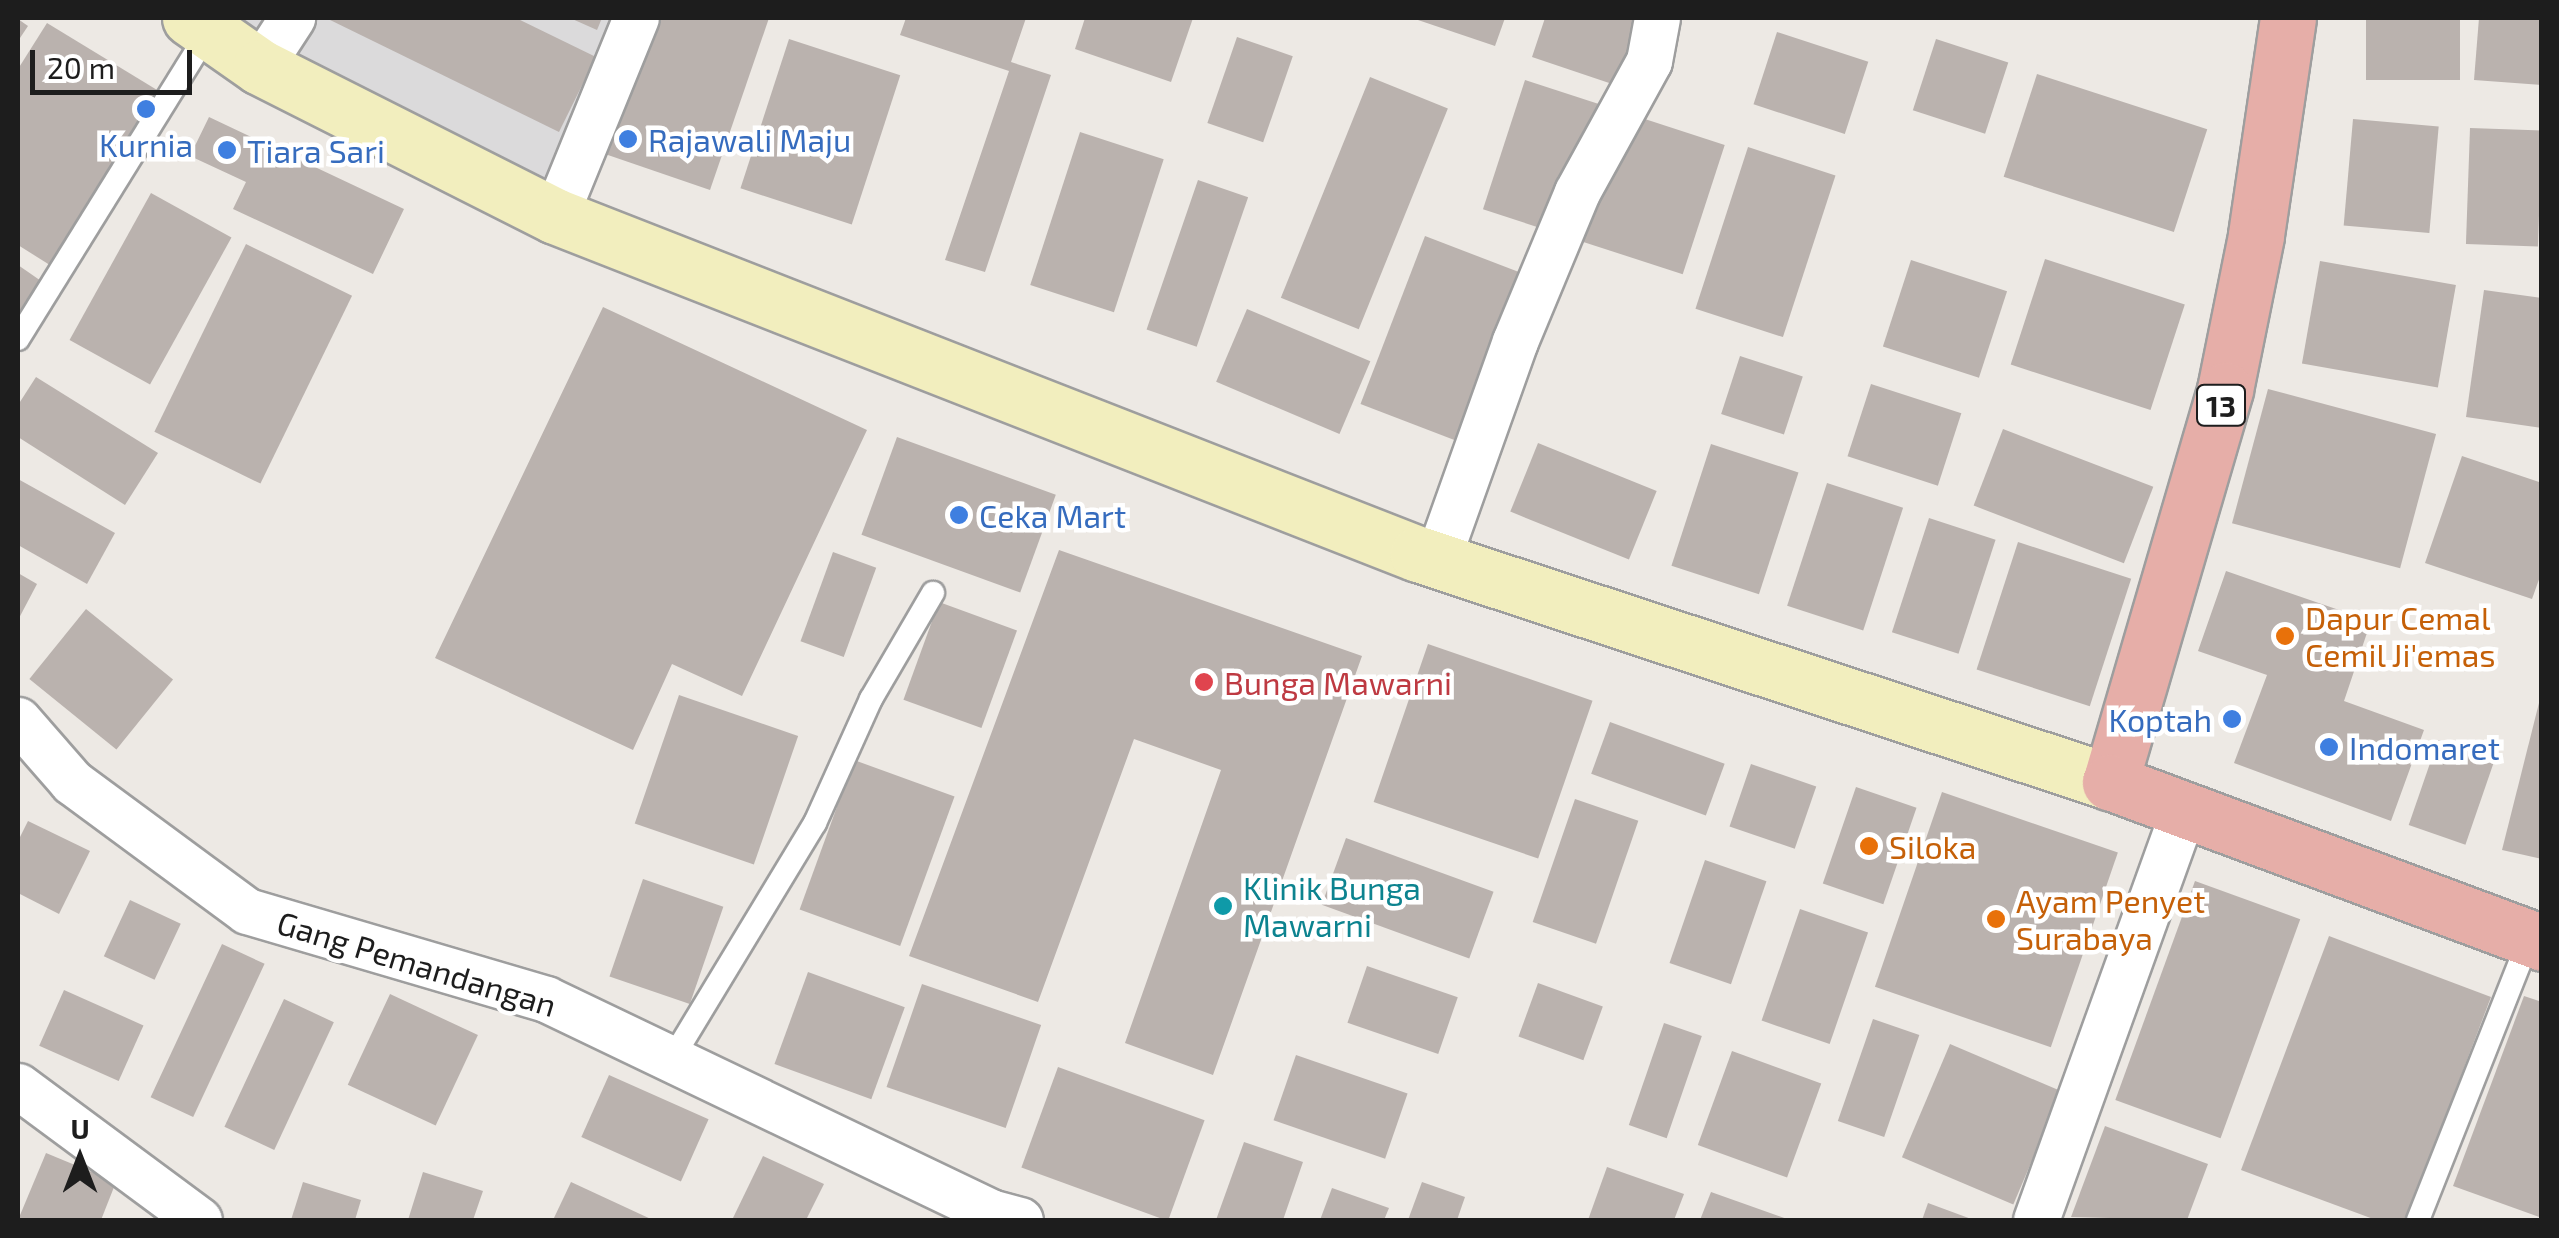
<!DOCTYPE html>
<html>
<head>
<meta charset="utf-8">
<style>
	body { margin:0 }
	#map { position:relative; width:2559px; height:1238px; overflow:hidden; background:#ede9e4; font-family:"Exo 2",sans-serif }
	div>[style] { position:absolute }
	.residential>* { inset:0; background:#dbdadb }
	.building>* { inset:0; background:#bab2ae; transform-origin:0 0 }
	.roads { filter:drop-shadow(2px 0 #9e9e9e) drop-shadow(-2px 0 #9e9e9e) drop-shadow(0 2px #9e9e9e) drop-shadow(0 -2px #9e9e9e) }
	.service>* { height:22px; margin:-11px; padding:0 11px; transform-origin:11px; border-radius:11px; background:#fff }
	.minor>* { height:45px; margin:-22.5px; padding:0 22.5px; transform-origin:22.5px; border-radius:22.5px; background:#fff }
	.secondary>* { height:55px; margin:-27.5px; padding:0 27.5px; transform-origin:27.5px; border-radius:27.5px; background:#f2eebe }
	.trunk>* { height:55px; margin:-27.5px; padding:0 27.5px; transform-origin:27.5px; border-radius:27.5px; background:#e6aea8 }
	.dots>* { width:28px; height:28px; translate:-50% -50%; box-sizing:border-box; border:5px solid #fff; border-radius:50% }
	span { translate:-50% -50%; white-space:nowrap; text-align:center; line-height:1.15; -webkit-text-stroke:9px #fff; paint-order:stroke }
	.shield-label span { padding:2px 8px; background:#fff; border:2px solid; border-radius:8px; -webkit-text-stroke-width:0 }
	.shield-label { font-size:30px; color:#1d1d1d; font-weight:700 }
	.shop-label { font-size:32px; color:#366cbe }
	.left { translate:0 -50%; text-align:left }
	.right { translate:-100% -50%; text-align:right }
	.food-label { font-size:32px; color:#c56008 }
	.health-label { font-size:32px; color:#be3a42 }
	.culture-label { font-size:32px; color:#0d838f }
	.street-label { font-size:32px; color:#1d1d1d }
	.frame { position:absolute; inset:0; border:20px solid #1d1d1d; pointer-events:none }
	.north { position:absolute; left:30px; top:1108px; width:100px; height:100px; -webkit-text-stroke:8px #fff; paint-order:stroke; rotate:0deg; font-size:28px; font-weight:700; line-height:40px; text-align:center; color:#1d1d1d }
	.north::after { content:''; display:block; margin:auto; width:35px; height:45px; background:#1d1d1d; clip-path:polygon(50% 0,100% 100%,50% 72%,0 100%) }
	.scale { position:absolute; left:30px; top:50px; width:162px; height:45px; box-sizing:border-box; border:5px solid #1d1d1d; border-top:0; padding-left:12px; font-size:30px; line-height:35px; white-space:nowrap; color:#1d1d1d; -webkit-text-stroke:8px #fff; paint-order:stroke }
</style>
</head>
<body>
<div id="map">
	<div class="residential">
		<div style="clip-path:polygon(191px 18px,636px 18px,555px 216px)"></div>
	</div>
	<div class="building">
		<div style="clip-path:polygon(326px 18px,516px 18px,596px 57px,559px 132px)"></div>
		<div style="clip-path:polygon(570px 18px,602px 18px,597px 30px)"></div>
		<div style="clip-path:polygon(651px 18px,769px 18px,710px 190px,605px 154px)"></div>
		<div style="clip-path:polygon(906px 18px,1026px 18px,1011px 62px,1051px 75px,985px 272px,945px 260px,1009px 71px,900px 35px)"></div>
		<div style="clip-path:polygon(1085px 18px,1193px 18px,1171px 82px,1075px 49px)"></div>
		<div style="clip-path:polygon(1412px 18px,1505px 18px,1495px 46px)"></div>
		<div style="clip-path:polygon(1545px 18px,1648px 18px,1624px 88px,1532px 57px)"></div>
		<div style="left:2366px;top:18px;width:94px;height:62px"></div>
		<div style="clip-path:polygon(2479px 18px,2542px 18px,2542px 85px,2474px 80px)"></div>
		<div style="clip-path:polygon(18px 19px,28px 26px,18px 41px)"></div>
		<div style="clip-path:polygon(47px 23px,162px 93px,53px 267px,18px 245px,18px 69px)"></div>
		<div style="left:1777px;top:32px;width:96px;height:76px;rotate:18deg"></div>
		<div style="left:1237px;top:37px;width:59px;height:91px;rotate:19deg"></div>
		<div style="left:789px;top:39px;width:117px;height:157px;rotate:18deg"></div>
		<div style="left:1936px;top:39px;width:76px;height:75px;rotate:18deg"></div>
		<div style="left:2037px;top:74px;width:179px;height:108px;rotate:18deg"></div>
		<div style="left:1370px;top:77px;width:84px;height:238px;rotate:22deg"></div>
		<div style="left:1525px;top:80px;width:210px;height:136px;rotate:18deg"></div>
		<div style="clip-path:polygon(209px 117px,404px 209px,373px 274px,233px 209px,246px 182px,190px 156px)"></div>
		<div style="left:2353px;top:119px;width:86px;height:107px;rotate:5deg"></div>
		<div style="left:2470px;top:128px;width:72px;height:116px;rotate:2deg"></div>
		<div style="left:1080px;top:132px;width:88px;height:161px;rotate:18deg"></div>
		<div style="left:1748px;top:147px;width:92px;height:170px;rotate:18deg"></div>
		<div style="left:1198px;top:180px;width:53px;height:158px;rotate:19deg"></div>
		<div style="left:151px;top:193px;width:92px;height:168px;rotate:29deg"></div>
		<div style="left:1425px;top:236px;width:118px;height:180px;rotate:21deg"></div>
		<div style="left:246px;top:244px;width:118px;height:209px;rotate:26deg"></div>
		<div style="left:2045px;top:259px;width:147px;height:111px;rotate:18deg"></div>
		<div style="left:1911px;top:260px;width:101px;height:91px;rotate:18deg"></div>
		<div style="left:2320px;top:261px;width:138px;height:104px;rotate:10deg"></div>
		<div style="clip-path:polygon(18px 265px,44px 283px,18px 322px)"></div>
		<div style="clip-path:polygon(2484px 290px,2542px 298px,2542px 428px,2466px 417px)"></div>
		<div style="clip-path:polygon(603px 307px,867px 430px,742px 696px,672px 664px,633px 750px,435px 658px)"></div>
		<div style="left:1247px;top:309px;width:134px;height:79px;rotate:23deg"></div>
		<div style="left:1740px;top:356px;width:66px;height:61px;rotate:18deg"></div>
		<div style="clip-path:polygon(36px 377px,158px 453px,125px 505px,18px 437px,18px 405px)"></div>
		<div style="left:1871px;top:384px;width:95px;height:76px;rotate:18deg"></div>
		<div style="left:2268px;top:389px;width:174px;height:139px;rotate:15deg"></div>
		<div style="left:2003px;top:429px;width:161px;height:82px;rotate:21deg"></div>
		<div style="left:897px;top:437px;width:169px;height:104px;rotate:20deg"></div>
		<div style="left:1538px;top:443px;width:128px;height:74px;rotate:22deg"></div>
		<div style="left:1711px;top:444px;width:92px;height:128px;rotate:18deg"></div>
		<div style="clip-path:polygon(2462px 456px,2542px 483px,2542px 571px,2532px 599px,2425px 563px)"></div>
		<div style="clip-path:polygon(18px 479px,115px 533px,87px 584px,18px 545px)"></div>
		<div style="left:1827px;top:483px;width:80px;height:129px;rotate:18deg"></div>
		<div style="left:1929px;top:518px;width:70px;height:120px;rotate:18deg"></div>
		<div style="left:2018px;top:542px;width:119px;height:134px;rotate:18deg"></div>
		<div style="clip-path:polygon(1059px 550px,1362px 656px,1213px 1075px,1125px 1043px,1221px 770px,1134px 739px,1038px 1002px,909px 956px)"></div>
		<div style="left:833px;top:552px;width:46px;height:95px;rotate:20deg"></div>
		<div style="clip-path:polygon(2226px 571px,2371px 621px,2344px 701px,2424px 730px,2391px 821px,2234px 763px,2267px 675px,2198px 651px)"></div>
		<div style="clip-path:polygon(18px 573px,37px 584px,18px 620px)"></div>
		<div style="left:939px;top:602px;width:83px;height:104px;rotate:20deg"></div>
		<div style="left:86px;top:609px;width:112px;height:90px;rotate:39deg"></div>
		<div style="left:1428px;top:644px;width:174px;height:167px;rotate:19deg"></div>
		<div style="clip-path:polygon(2542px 691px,2542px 859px,2502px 850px)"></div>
		<div style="left:679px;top:695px;width:126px;height:136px;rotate:19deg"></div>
		<div style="left:1610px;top:722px;width:122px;height:55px;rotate:20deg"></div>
		<div style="left:2438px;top:740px;width:60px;height:90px;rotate:19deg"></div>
		<div style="left:854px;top:760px;width:107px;height:159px;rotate:20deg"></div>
		<div style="left:1751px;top:764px;width:69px;height:66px;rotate:19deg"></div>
		<div style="left:1856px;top:787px;width:64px;height:102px;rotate:19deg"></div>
		<div style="left:1942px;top:792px;width:186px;height:206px;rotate:19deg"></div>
		<div style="left:1575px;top:799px;width:67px;height:130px;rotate:19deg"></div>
		<div style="clip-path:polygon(28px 821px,90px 851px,59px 914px,18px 893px,18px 841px)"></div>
		<div style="left:1346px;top:838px;width:157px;height:71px;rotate:20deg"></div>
		<div style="left:1705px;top:860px;width:65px;height:109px;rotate:19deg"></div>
		<div style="left:643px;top:879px;width:85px;height:103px;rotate:19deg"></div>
		<div style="left:2195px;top:881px;width:112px;height:233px;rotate:20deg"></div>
		<div style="left:130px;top:900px;width:56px;height:62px;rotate:25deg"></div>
		<div style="left:1800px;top:909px;width:72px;height:118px;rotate:19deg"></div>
		<div style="clip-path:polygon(2329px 936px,2491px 997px,2406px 1220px,2376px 1220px,2241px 1170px)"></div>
		<div style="left:222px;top:944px;width:47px;height:169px;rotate:25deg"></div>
		<div style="left:1367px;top:966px;width:96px;height:60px;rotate:19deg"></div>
		<div style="left:808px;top:972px;width:103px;height:98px;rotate:20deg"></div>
		<div style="left:1538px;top:983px;width:69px;height:57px;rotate:20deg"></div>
		<div style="left:922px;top:984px;width:126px;height:109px;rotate:19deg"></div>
		<div style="left:64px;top:990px;width:87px;height:61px;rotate:24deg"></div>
		<div style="left:390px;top:994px;width:97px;height:100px;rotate:25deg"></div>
		<div style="clip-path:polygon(2524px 996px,2542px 1002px,2542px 1218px,2453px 1186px)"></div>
		<div style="left:284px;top:999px;width:55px;height:141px;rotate:25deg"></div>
		<div style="left:1873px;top:1019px;width:49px;height:108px;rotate:19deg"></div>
		<div style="left:1664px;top:1023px;width:40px;height:108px;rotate:19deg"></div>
		<div style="left:1950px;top:1044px;width:121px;height:123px;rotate:23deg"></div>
		<div style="left:1732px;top:1051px;width:95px;height:100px;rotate:20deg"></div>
		<div style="left:1296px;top:1055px;width:118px;height:69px;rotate:19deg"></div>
		<div style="left:1058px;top:1067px;width:156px;height:107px;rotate:20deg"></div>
		<div style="left:609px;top:1075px;width:109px;height:68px;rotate:24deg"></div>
		<div style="clip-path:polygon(2105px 1126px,2208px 1164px,2187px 1220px,2071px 1217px)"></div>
		<div style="clip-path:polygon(1244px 1142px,1303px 1162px,1283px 1220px,1216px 1220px)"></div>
		<div style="clip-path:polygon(46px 1153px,116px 1182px,101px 1220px,18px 1220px)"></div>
		<div style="clip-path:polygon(763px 1156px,824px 1184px,806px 1220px,732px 1220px)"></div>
		<div style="clip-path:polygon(1607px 1167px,1684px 1194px,1674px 1220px,1588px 1220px)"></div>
		<div style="clip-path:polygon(423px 1172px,483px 1191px,473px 1220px,408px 1220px)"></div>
		<div style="clip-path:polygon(303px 1182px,361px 1200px,355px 1220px,291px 1220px)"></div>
		<div style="clip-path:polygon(571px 1182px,653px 1220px,553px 1220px)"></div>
		<div style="clip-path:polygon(1422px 1182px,1465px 1197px,1457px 1220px,1408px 1220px)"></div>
		<div style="clip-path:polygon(1332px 1188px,1389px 1208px,1384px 1220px,1320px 1220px)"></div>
		<div style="clip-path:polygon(1711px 1192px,1790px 1220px,1700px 1220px)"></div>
		<div style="clip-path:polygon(1928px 1203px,1974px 1220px,1922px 1220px)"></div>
	</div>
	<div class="roads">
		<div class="service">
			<div style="left:18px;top:339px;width:361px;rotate:-58.2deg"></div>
			<div style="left:672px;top:1059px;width:276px;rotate:-58.8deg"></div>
			<div style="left:815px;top:823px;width:136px;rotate:-65.7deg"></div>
			<div style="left:871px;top:699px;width:123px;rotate:-59.7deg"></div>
			<div style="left:2418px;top:1220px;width:302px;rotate:-68.4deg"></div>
		</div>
		<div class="minor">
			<div style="left:260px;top:67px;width:59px;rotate:-56.9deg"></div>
			<div style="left:555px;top:216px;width:214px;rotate:-67.8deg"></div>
			<div style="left:1437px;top:560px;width:232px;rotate:-70.4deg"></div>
			<div style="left:1515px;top:341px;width:161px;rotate:-67.4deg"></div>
			<div style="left:1577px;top:192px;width:149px;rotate:-61.2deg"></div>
			<div style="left:1649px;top:61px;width:44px;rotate:-79.5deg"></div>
			<div style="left:18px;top:720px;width:82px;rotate:48.9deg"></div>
			<div style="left:72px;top:782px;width:217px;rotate:36.4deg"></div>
			<div style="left:247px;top:911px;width:312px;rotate:16.4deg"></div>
			<div style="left:546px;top:999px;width:492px;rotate:25.6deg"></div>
			<div style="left:990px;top:1212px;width:31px;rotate:15deg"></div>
			<div style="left:18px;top:1086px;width:225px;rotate:36.5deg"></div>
			<div style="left:2036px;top:1220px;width:436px;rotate:-70.2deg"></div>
		</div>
		<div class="secondary">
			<div style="left:190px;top:18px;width:85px;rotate:35deg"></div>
			<div style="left:260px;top:67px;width:330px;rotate:26.8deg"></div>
			<div style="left:555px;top:216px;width:927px;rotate:21.39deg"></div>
			<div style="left:1418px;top:554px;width:729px;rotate:18.24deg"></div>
		</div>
		<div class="trunk">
			<div style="left:2288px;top:18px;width:220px;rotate:98.4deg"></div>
			<div style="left:2256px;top:236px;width:157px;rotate:101.4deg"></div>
			<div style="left:2225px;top:390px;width:409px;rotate:106.3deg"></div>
			<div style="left:2110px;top:782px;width:461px;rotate:20.4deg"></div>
		</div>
	</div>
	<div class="dots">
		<div style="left:146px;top:109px;background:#3f7fe0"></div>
		<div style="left:628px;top:139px;background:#3f7fe0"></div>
		<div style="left:227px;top:150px;background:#3f7fe0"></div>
		<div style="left:959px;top:515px;background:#3f7fe0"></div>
		<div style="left:2285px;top:636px;background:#e8710a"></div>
		<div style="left:1204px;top:682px;background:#e0444e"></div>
		<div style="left:2232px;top:719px;background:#3f7fe0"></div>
		<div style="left:2329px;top:747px;background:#3f7fe0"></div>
		<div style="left:1869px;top:846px;background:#e8710a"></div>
		<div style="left:1223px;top:906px;background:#0f9aa8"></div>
		<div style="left:1996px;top:919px;background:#e8710a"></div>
	</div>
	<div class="shield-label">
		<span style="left:2221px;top:405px">13</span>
	</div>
	<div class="shop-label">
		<span class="left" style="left:648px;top:139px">Rajawali Maju</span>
		<span style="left:146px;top:144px">Kurnia</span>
		<span class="left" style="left:247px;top:150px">Tiara Sari</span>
		<span class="left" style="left:979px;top:515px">Ceka Mart</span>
		<span class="right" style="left:2212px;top:719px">Koptah</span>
		<span class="left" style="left:2349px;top:747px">Indomaret</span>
	</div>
	<div class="food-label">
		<span class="left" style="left:2305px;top:636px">Dapur Cemal<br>Cemil Ji'emas</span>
		<span class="left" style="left:1889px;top:846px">Siloka</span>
		<span class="left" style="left:2016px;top:919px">Ayam Penyet<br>Surabaya</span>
	</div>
	<div class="health-label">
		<span class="left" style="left:1224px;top:682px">Bunga Mawarni</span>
	</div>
	<div class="culture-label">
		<span class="left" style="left:1243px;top:906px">Klinik Bunga<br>Mawarni</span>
	</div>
	<div class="street-label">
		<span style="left:417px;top:963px;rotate:17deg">Gang Pemandangan</span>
	</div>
	<div class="frame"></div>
	<div class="north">U</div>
	<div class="scale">20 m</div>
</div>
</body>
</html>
